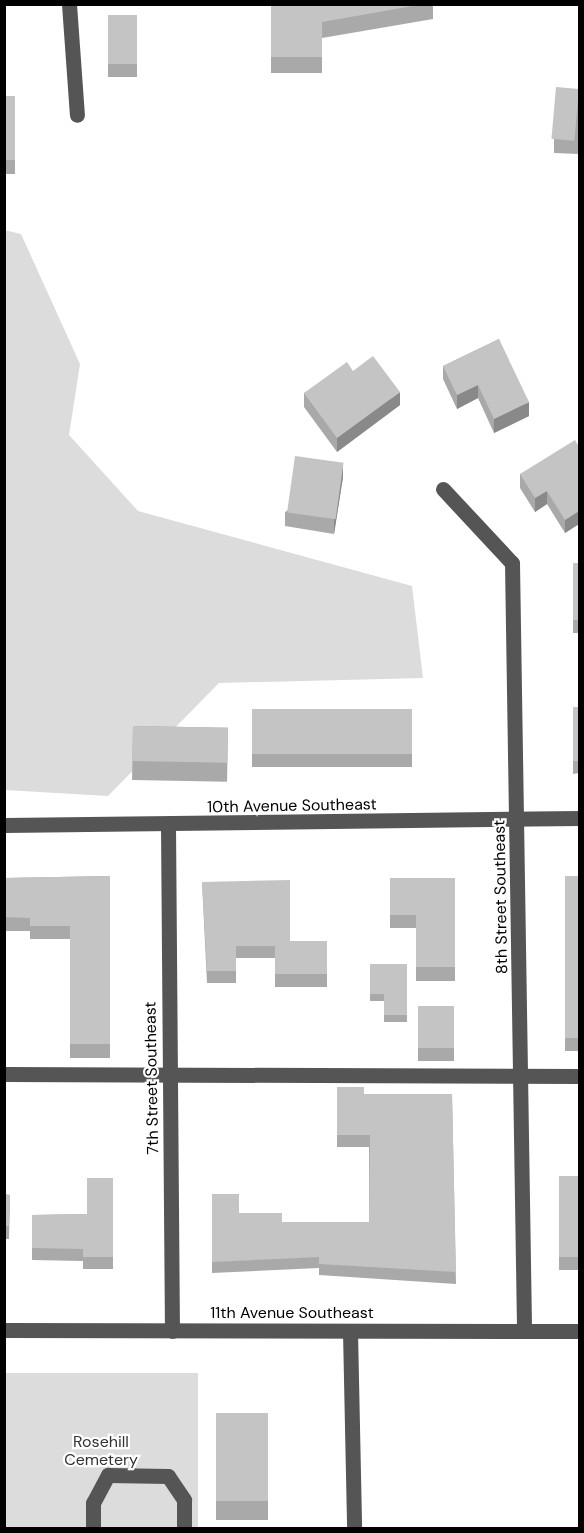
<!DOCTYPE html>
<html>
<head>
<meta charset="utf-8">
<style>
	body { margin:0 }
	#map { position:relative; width:584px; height:1533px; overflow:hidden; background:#fff; font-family:"DM Sans",sans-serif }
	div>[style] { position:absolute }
	.green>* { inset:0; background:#dcdcdc; transform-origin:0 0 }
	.minor>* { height:15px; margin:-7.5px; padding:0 7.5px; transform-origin:7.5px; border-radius:7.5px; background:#555 }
	.wall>* { inset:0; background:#a9a9a9; transform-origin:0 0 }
	.shaded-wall>* { inset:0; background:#898989 }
	.building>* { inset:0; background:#c4c4c4; transform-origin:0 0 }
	span { translate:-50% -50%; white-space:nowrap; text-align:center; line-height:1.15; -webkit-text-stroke:4.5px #fff; paint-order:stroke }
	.street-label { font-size:16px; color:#000 }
	.park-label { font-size:16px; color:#333 }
	.frame { position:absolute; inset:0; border:6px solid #000; pointer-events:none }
</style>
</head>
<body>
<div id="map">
	<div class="green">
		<div style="clip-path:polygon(4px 230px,21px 234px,80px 364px,69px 435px,138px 511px,412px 586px,423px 678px,219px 683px,108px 796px,5px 790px)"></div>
		<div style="left:198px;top:1373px;width:155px;height:194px;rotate:90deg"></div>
	</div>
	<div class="minor">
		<div style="left:69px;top:4px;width:111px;rotate:85.9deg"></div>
		<div style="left:443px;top:489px;width:101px;rotate:47deg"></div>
		<div style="left:512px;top:563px;width:768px;rotate:89.1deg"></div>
		<div style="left:4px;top:825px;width:576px;rotate:-0.7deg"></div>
		<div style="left:168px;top:825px;width:506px;rotate:89.55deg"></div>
		<div style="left:4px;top:1074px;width:576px;rotate:0.2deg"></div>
		<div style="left:4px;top:1330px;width:576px;rotate:0.1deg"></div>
		<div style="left:350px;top:1331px;width:197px;rotate:88.8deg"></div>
		<div style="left:93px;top:1528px;width:25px;rotate:-90deg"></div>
		<div style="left:93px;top:1503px;width:32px;rotate:-62deg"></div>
		<div style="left:108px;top:1475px;width:60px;rotate:1deg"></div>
		<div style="left:168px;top:1476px;width:29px;rotate:56deg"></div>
		<div style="left:184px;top:1500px;width:28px;rotate:90deg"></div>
	</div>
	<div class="wall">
		<div style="clip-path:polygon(271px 4px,433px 4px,433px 19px,322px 38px,322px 73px,271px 73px)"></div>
		<div style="left:108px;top:15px;width:29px;height:62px"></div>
		<div style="clip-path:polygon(579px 89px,579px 154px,554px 153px,554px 139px)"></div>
		<div style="left:4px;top:96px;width:11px;height:78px"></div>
		<div style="clip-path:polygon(499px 339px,529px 416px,494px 433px,478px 398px,457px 409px,443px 379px,443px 366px)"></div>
		<div style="clip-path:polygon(353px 371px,400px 405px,337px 452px,304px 407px,304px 393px)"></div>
		<div style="clip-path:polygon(579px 447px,579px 524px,565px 533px,547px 504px,535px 512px,520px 488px,520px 474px)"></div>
		<div style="clip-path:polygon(343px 477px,334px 534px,285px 526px,285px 512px)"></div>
		<div style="left:573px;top:563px;width:6px;height:70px"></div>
		<div style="clip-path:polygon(579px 707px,579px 773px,573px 774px,573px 761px)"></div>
		<div style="left:412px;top:709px;width:58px;height:160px;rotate:90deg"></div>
		<div style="left:133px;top:726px;width:95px;height:54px;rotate:1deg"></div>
		<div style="clip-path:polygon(110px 876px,110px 1058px,70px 1058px,70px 939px,30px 939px,30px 931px,4px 931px,4px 878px)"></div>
		<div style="left:579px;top:876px;width:175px;height:14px;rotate:90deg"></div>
		<div style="clip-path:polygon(390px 878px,455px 878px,455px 981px,416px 981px,416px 928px,390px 928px)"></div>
		<div style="clip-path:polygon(202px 882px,290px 941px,327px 941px,327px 987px,275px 987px,275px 958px,236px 958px,236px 983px,207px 983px)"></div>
		<div style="clip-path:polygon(370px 964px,407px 964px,407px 1022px,384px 1022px,384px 1001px,370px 1001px)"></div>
		<div style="left:418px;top:1006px;width:36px;height:55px"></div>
		<div style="clip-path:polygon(337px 1087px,364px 1094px,452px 1094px,456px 1284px,319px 1275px,319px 1268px,212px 1273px,212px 1194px,239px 1213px,282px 1222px,369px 1222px,369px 1147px,337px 1147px)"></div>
		<div style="left:559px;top:1176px;width:20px;height:94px"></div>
		<div style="clip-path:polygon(113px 1178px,113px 1269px,83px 1269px,83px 1261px,32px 1260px,32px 1215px,87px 1214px)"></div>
		<div style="clip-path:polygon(4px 1194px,10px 1195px,9px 1239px,4px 1239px)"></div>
		<div style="left:216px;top:1413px;width:52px;height:107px"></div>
	</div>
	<div class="shaded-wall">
		<div style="clip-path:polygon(478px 385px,478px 398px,457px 409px,457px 395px)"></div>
		<div style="clip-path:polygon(400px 392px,400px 405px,337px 452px,337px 438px)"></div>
		<div style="clip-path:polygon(529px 402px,529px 416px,494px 433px,494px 419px)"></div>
		<div style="clip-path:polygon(343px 463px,343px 477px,334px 534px,334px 520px)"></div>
		<div style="clip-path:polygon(547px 491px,547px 504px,535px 512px,535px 498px)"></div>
		<div style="clip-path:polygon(579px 511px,579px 524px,565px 533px,565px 520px)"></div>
	</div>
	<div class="building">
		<div style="clip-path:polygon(271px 4px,424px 4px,322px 22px,322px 57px,271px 57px)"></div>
		<div style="left:108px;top:15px;width:29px;height:49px"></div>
		<div style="left:556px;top:87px;width:23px;height:52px;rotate:5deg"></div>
		<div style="left:4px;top:96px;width:11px;height:64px"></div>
		<div style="clip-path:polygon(499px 339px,529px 402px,494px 419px,478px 385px,457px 395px,443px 366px)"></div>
		<div style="clip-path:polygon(373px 356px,400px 392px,337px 438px,304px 393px,347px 362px,353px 371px)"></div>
		<div style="clip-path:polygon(575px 440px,579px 447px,579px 511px,565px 520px,547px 491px,535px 498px,520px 474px)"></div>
		<div style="left:295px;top:456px;width:49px;height:57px;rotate:8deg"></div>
		<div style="left:573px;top:563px;width:6px;height:57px"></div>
		<div style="left:573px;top:707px;width:6px;height:54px"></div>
		<div style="left:412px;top:709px;width:45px;height:160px;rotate:90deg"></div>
		<div style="left:133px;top:726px;width:95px;height:35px;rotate:1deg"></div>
		<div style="clip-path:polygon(110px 876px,110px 1044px,70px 1044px,70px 926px,30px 926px,30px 918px,4px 917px,4px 878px)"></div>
		<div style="left:579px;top:876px;width:162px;height:14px;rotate:90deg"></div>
		<div style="clip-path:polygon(390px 878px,455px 878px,455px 967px,416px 967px,416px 915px,390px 915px)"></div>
		<div style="clip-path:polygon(290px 880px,290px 941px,327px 941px,327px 974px,275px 974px,275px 946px,236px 946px,236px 971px,207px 971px,202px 882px)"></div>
		<div style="clip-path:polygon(370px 964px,407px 964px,407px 1015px,384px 1015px,384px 994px,370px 994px)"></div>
		<div style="left:418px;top:1006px;width:36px;height:42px"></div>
		<div style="clip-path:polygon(337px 1087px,364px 1087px,364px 1094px,452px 1094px,456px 1272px,319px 1264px,319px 1257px,212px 1262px,212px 1194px,239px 1194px,239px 1213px,282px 1213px,282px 1222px,369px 1222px,370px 1135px,337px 1135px)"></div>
		<div style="left:559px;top:1176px;width:20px;height:81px"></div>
		<div style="clip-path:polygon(87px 1178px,113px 1178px,113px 1257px,83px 1257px,83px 1249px,32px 1248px,32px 1215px,87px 1214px)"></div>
		<div style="clip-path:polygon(4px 1194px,10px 1195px,9px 1226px,4px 1226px)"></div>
		<div style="left:216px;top:1413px;width:52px;height:88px"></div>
	</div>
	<div class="street-label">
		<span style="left:292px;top:806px;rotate:-1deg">10th Avenue Southeast</span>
		<span style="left:501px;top:897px;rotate:-91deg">8th Street Southeast</span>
		<span style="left:152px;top:1078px;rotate:-91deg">7th Street Southeast</span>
		<span style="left:292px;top:1313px">11th Avenue Southeast</span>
	</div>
	<div class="park-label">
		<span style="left:101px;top:1451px">Rosehill<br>Cemetery</span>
	</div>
	<div class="frame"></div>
</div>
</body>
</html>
